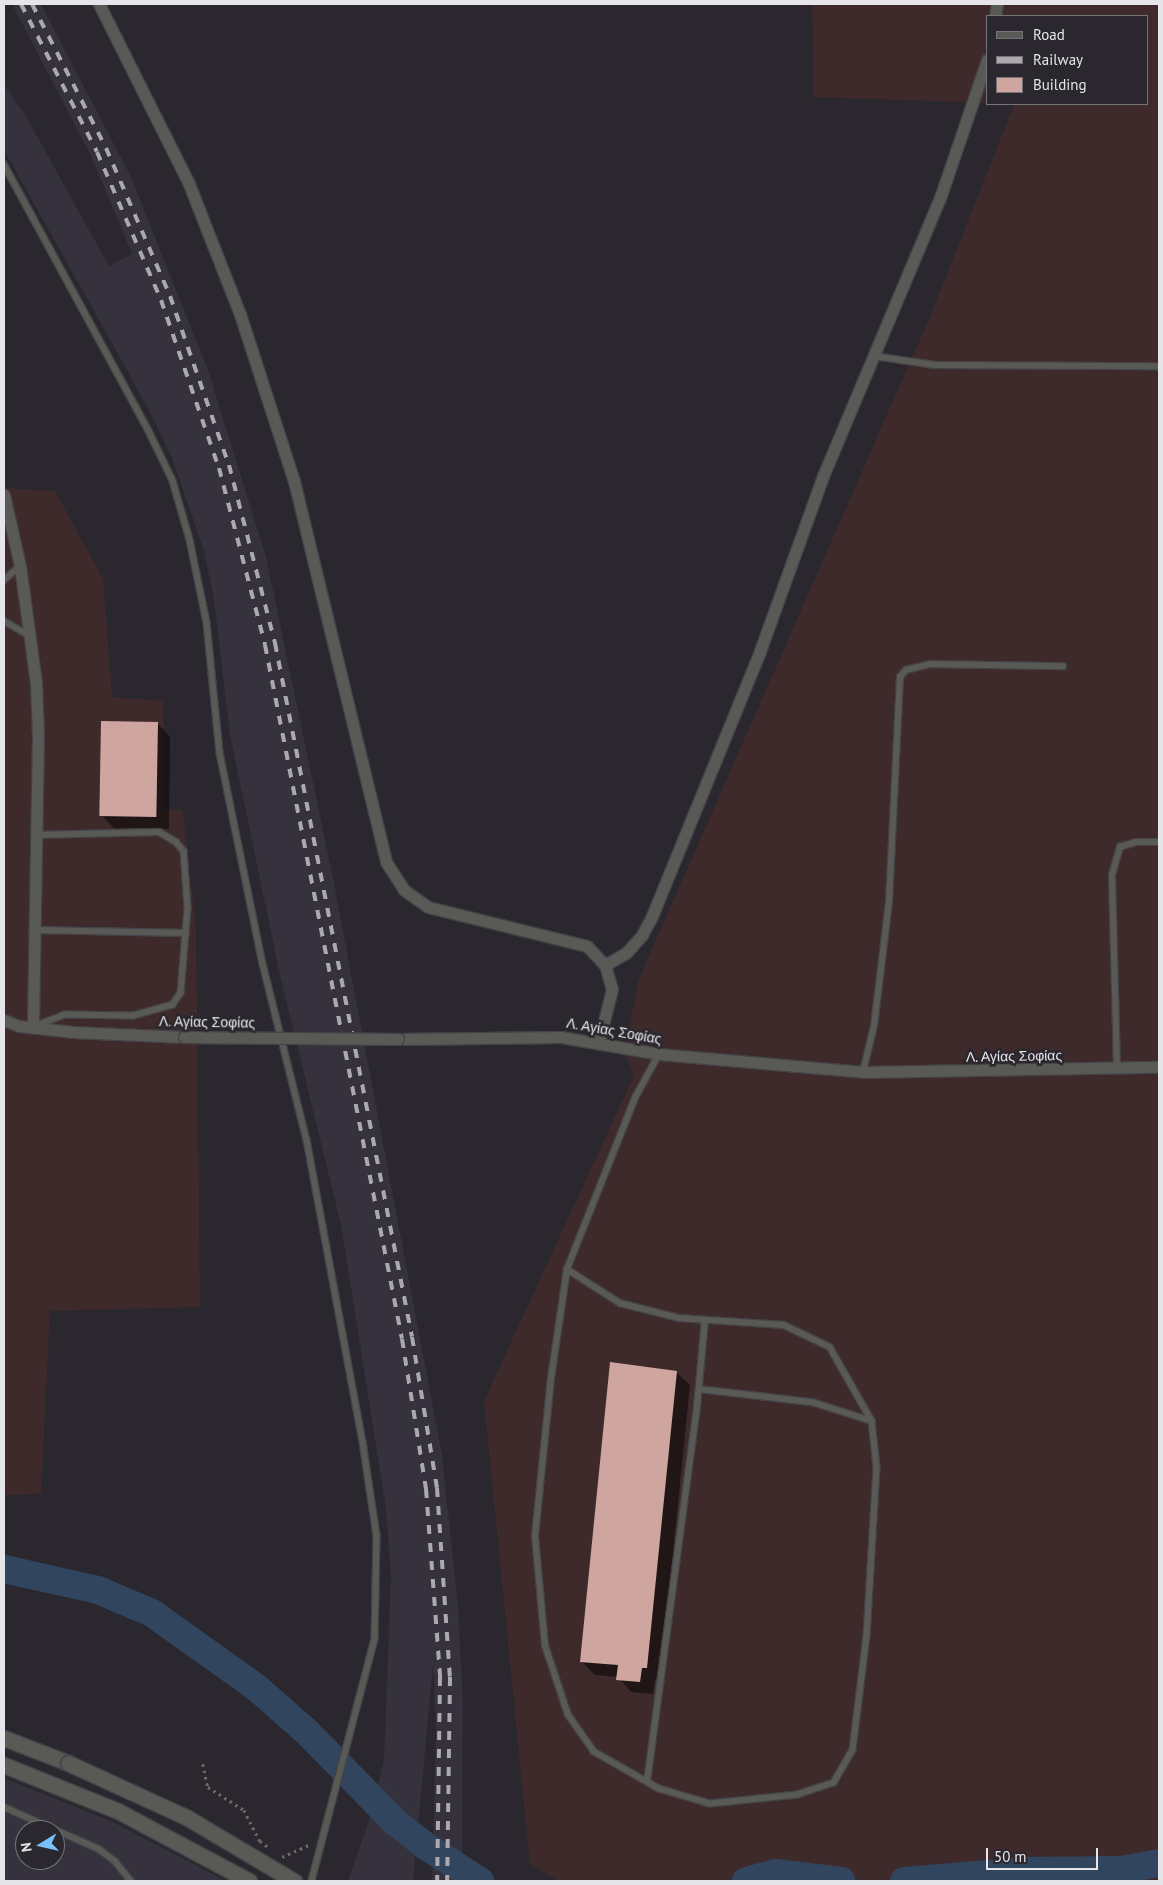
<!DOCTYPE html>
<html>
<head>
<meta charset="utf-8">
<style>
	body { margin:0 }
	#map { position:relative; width:1163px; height:1885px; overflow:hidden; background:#2a272e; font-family:"PT Sans",sans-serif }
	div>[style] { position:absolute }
	.built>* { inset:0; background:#35313d }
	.industrial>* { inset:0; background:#3e2a2a }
	.shadow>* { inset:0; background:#0007 }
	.river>* { height:28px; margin:-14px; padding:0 14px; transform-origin:14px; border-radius:14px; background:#31465e }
	.building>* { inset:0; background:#cea69f; transform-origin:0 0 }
	.path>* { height:2.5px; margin-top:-1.25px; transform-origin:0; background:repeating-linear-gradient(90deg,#6c6a6f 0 2.5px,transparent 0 6.5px) }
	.roads { filter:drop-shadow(1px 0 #444248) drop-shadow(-1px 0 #444248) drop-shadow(0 1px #444248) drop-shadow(0 -1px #444248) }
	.service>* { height:5.5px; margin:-2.75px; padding:0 2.75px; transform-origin:2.75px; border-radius:2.75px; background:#595955 }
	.minor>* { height:11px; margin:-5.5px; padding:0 5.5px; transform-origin:5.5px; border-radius:5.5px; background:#595955 }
	.tertiary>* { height:15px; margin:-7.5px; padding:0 7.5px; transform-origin:7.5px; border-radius:7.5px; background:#595955 }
	.rail>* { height:4px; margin-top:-2px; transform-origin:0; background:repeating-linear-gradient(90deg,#aba9ae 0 9px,transparent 0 18px) }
	.bridges { filter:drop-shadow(1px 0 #444248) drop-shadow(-1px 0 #444248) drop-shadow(0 1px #444248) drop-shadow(0 -1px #444248) }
	.minor-bridge>* { height:11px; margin:-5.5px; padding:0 5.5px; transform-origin:5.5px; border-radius:5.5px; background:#595955 }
	.tertiary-bridge>* { height:15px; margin:-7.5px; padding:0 7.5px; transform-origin:7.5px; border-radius:7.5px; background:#595955 }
	span { translate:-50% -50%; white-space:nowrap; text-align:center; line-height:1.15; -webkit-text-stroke:5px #2a272e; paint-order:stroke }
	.street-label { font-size:14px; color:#e6e5e9 }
	.frame { position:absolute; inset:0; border:5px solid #e6e5e9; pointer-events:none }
	.legend { position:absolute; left:986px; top:15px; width:162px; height:90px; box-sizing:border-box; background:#2a272e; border:1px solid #757379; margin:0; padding:6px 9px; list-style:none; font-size:15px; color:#e6e5e9 }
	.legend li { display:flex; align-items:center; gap:10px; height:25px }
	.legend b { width:25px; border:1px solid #757379 }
	.north { position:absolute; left:15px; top:1820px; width:50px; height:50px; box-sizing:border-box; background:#2a272e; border:1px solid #757379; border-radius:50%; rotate:261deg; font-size:14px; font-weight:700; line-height:20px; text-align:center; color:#e6e5e9 }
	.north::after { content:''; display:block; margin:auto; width:18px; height:22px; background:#77bff7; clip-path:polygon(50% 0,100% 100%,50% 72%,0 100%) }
	.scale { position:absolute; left:986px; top:1848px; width:112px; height:22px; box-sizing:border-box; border:2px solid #e6e5e9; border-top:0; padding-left:6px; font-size:15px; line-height:18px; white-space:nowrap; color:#e6e5e9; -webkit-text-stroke:4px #2a272e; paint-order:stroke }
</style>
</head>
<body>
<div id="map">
	<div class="built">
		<div style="clip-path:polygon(12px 4px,41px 4px,131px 177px,209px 373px,266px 557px,333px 878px,442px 1455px,458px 1605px,463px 1702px,462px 1881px,432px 1881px,436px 1731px,433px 1664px,413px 1881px,348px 1881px,371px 1815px,384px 1759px,391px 1576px,386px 1509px,341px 1225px,279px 971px,230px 735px,214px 600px,204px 551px,172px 458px,148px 408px,4px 150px,4px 85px,23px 111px,109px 266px,132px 254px,91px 156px)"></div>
		<div style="clip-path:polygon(evenodd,4px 1778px,113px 1822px,226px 1881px,4px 1881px,4px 1778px,25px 1830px,55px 1830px,55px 1860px,25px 1860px,25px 1830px)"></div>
	</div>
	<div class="industrial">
		<div style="clip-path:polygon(812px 4px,1159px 4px,1159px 1881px,558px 1881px,530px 1864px,484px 1401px,634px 1075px,625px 1053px,638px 981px,929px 319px,1014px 105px,997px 104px,1147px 104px,1147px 16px,987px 16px,987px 103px,814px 97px)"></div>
		<div style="clip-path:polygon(4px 488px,55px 491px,103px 579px,112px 697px,163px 701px,164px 810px,183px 810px,196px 928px,200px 1307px,50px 1311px,41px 1494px,4px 1495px)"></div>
	</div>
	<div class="shadow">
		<div style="clip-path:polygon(157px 723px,170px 737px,169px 829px,114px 828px,101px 815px)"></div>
		<div style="clip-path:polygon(676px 1372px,690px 1385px,660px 1681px,655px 1680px,653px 1694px,631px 1692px,618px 1677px,595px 1675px,582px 1662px)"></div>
	</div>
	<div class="river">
		<div style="left:4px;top:1569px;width:96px;rotate:12.6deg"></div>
		<div style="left:98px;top:1590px;width:59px;rotate:23.1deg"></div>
		<div style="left:152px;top:1613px;width:129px;rotate:35.5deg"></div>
		<div style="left:257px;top:1688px;width:65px;rotate:41.3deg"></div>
		<div style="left:306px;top:1731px;width:127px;rotate:45.6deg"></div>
		<div style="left:395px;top:1822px;width:37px;rotate:38deg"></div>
		<div style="left:424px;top:1845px;width:67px;rotate:32.7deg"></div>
		<div style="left:746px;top:1881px;width:31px;rotate:-15deg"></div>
		<div style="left:776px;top:1873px;width:66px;rotate:6.9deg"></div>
		<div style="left:904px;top:1881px;width:119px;rotate:-4.8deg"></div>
		<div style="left:1023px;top:1871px;width:97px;rotate:-0.6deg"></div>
		<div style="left:1120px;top:1870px;width:40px;rotate:-10deg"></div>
	</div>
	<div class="building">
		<div style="left:101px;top:721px;width:57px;height:95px;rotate:1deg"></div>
		<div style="clip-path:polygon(610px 1362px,677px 1371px,647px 1668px,642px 1668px,640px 1682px,616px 1680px,618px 1665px,580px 1662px)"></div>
	</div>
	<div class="path">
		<div style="left:203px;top:1764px;width:24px;rotate:78deg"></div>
		<div style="left:208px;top:1787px;width:43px;rotate:32.6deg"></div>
		<div style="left:244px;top:1810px;width:35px;rotate:63deg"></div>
		<div style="left:260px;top:1841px;width:9px;rotate:36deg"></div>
		<div style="left:282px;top:1857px;width:32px;rotate:-24deg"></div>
	</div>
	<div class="roads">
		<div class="service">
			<div style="left:4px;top:164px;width:302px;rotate:61.5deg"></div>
			<div style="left:148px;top:429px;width:58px;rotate:64.3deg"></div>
			<div style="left:173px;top:481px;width:61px;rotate:73.9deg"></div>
			<div style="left:190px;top:540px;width:85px;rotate:78.4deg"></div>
			<div style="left:207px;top:623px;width:131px;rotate:84.3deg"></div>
			<div style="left:220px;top:753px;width:215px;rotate:78.5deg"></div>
			<div style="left:263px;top:964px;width:181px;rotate:76deg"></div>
			<div style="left:307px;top:1140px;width:314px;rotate:79.5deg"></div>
			<div style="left:364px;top:1449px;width:88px;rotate:81.5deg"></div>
			<div style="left:377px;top:1536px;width:103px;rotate:91.1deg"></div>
			<div style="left:375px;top:1639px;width:250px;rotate:104.6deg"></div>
			<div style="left:874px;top:356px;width:63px;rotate:8.3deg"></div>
			<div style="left:936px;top:365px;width:223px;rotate:0.3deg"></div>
			<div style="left:4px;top:580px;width:21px;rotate:-41deg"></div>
			<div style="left:4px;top:621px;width:30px;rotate:30deg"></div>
			<div style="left:36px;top:835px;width:123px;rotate:-1.4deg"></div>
			<div style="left:159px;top:832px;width:20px;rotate:30deg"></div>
			<div style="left:176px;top:842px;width:12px;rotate:48deg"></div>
			<div style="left:184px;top:851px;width:57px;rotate:86deg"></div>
			<div style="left:188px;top:908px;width:85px;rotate:94.7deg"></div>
			<div style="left:181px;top:993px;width:14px;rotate:124deg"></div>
			<div style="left:173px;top:1005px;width:41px;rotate:164.6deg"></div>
			<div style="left:133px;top:1016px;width:68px;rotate:-179.2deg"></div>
			<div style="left:65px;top:1015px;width:28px;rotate:159deg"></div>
			<div style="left:35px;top:930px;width:151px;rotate:1.1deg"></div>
			<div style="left:1117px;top:1068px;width:193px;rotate:-91.5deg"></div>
			<div style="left:1112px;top:875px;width:29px;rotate:-74deg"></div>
			<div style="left:1120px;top:847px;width:17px;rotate:-17deg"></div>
			<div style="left:1136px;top:842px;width:23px"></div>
			<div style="left:863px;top:1072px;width:47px;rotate:-76.6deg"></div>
			<div style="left:874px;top:1026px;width:125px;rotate:-83.1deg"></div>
			<div style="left:889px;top:902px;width:225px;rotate:-87.2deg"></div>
			<div style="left:900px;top:677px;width:9px;rotate:-49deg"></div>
			<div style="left:906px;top:670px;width:25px;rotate:-14deg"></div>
			<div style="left:930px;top:664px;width:133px;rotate:0.9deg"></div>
			<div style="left:567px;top:1269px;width:63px;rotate:32.7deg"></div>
			<div style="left:620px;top:1303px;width:61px;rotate:14.3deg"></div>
			<div style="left:679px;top:1318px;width:105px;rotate:3.8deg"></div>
			<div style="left:784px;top:1325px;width:51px;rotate:25.6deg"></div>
			<div style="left:830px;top:1347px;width:85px;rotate:60.4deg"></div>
			<div style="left:872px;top:1421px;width:47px;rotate:83.9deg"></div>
			<div style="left:877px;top:1468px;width:168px;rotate:93.4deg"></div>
			<div style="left:867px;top:1636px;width:115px;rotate:97deg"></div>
			<div style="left:853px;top:1750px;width:38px;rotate:120deg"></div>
			<div style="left:834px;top:1783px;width:38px;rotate:162deg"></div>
			<div style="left:798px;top:1795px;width:88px;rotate:174.2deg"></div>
			<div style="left:710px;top:1804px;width:53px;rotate:-163.6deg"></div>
			<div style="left:659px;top:1789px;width:75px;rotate:-150.4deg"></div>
			<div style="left:594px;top:1752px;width:45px;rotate:-125.1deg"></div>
			<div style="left:568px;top:1715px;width:73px;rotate:-108.4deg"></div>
			<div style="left:545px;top:1646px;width:110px;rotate:-95.2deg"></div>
			<div style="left:535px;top:1536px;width:159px;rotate:-84.2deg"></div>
			<div style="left:551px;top:1378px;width:110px;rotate:-81.6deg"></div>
			<div style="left:567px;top:1269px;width:186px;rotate:-68.3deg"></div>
			<div style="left:636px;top:1096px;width:48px;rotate:-61.3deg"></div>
			<div style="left:699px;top:1389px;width:114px;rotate:6.6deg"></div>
			<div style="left:812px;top:1402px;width:63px;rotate:17.6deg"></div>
			<div style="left:647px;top:1782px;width:379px;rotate:-82.4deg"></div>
			<div style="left:697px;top:1406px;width:86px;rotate:-84.7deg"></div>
			<div style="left:4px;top:1807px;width:104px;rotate:23.9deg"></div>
			<div style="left:99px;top:1849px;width:20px;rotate:37deg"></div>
			<div style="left:115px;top:1861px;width:26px;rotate:51deg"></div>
		</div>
		<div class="minor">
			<div style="left:99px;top:4px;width:201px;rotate:63.4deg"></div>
			<div style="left:189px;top:184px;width:140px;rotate:68.6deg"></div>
			<div style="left:240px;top:314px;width:176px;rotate:72.1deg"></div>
			<div style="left:294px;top:481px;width:392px;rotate:76.4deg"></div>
			<div style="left:386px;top:862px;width:33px;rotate:57deg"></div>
			<div style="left:404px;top:890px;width:29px;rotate:35deg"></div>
			<div style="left:428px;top:907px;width:164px;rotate:13.8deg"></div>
			<div style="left:587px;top:946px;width:26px;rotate:47deg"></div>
			<div style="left:605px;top:965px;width:25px;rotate:74deg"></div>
			<div style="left:612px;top:989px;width:54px;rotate:104deg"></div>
			<div style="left:995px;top:16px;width:12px;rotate:-81deg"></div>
			<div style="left:4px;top:495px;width:73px;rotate:77.3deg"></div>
			<div style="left:20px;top:566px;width:118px;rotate:82.2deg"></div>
			<div style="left:36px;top:683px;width:53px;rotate:87.8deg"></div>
			<div style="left:38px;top:736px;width:292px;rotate:91deg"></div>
			<div style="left:605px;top:965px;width:24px;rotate:-30deg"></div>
			<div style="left:626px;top:953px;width:24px;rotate:-48deg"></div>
			<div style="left:642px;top:935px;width:21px;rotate:-62deg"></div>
			<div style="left:652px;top:916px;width:286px;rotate:-67.8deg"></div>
			<div style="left:760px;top:651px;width:186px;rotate:-70.2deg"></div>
			<div style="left:823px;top:476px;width:302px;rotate:-67.2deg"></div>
			<div style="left:940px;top:198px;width:146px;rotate:-71.2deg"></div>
			<div style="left:4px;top:1020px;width:16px;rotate:22deg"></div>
			<div style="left:19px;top:1026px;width:55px;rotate:6.2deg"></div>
			<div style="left:74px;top:1032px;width:110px;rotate:2.6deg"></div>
			<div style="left:398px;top:1039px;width:163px;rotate:-0.7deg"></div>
			<div style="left:561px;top:1037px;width:99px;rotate:9.8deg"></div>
			<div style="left:659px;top:1054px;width:205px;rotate:5deg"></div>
			<div style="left:863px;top:1072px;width:296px;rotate:-1deg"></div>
		</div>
		<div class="tertiary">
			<div style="left:4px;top:1738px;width:69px;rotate:21.3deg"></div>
			<div style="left:4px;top:1765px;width:123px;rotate:22deg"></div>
			<div style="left:118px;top:1811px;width:149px;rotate:28.1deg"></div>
		</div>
	</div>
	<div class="rail">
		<div style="left:21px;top:4px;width:166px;rotate:62.8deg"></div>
		<div style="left:97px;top:152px;width:161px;rotate:66.6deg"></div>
		<div style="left:161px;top:300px;width:178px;rotate:71deg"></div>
		<div style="left:219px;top:468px;width:183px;rotate:75.4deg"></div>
		<div style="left:265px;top:645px;width:707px;rotate:78.83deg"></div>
		<div style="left:402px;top:1339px;width:152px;rotate:80.9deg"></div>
		<div style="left:426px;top:1489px;width:189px;rotate:85.7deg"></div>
		<div style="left:440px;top:1677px;width:204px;rotate:90.8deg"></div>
		<div style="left:32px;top:4px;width:162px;rotate:62.8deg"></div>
		<div style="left:106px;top:148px;width:161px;rotate:66.6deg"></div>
		<div style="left:170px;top:296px;width:179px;rotate:70.8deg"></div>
		<div style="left:229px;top:465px;width:184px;rotate:75.5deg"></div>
		<div style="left:275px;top:643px;width:707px;rotate:78.83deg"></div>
		<div style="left:412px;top:1337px;width:153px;rotate:80.6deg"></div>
		<div style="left:437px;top:1488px;width:189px;rotate:86.1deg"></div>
		<div style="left:450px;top:1677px;width:204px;rotate:90.8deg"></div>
	</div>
	<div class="bridges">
		<div class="minor-bridge">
			<div style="left:184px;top:1037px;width:214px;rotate:0.5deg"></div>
		</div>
		<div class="tertiary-bridge">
			<div style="left:68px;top:1763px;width:130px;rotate:24.6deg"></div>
			<div style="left:186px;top:1817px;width:126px;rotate:30.7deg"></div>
		</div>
	</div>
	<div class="street-label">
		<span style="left:207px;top:1022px;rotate:1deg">Λ. Αγίας Σοφίας</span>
		<span style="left:614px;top:1031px;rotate:10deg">Λ. Αγίας Σοφίας</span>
		<span style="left:1014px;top:1056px;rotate:-1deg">Λ. Αγίας Σοφίας</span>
	</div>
	<div class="frame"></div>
	<ul class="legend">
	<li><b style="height:6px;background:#595955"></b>Road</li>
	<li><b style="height:6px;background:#aba9ae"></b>Railway</li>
	<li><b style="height:14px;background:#cea69f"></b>Building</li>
	</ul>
	<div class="north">N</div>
	<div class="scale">50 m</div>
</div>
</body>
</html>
